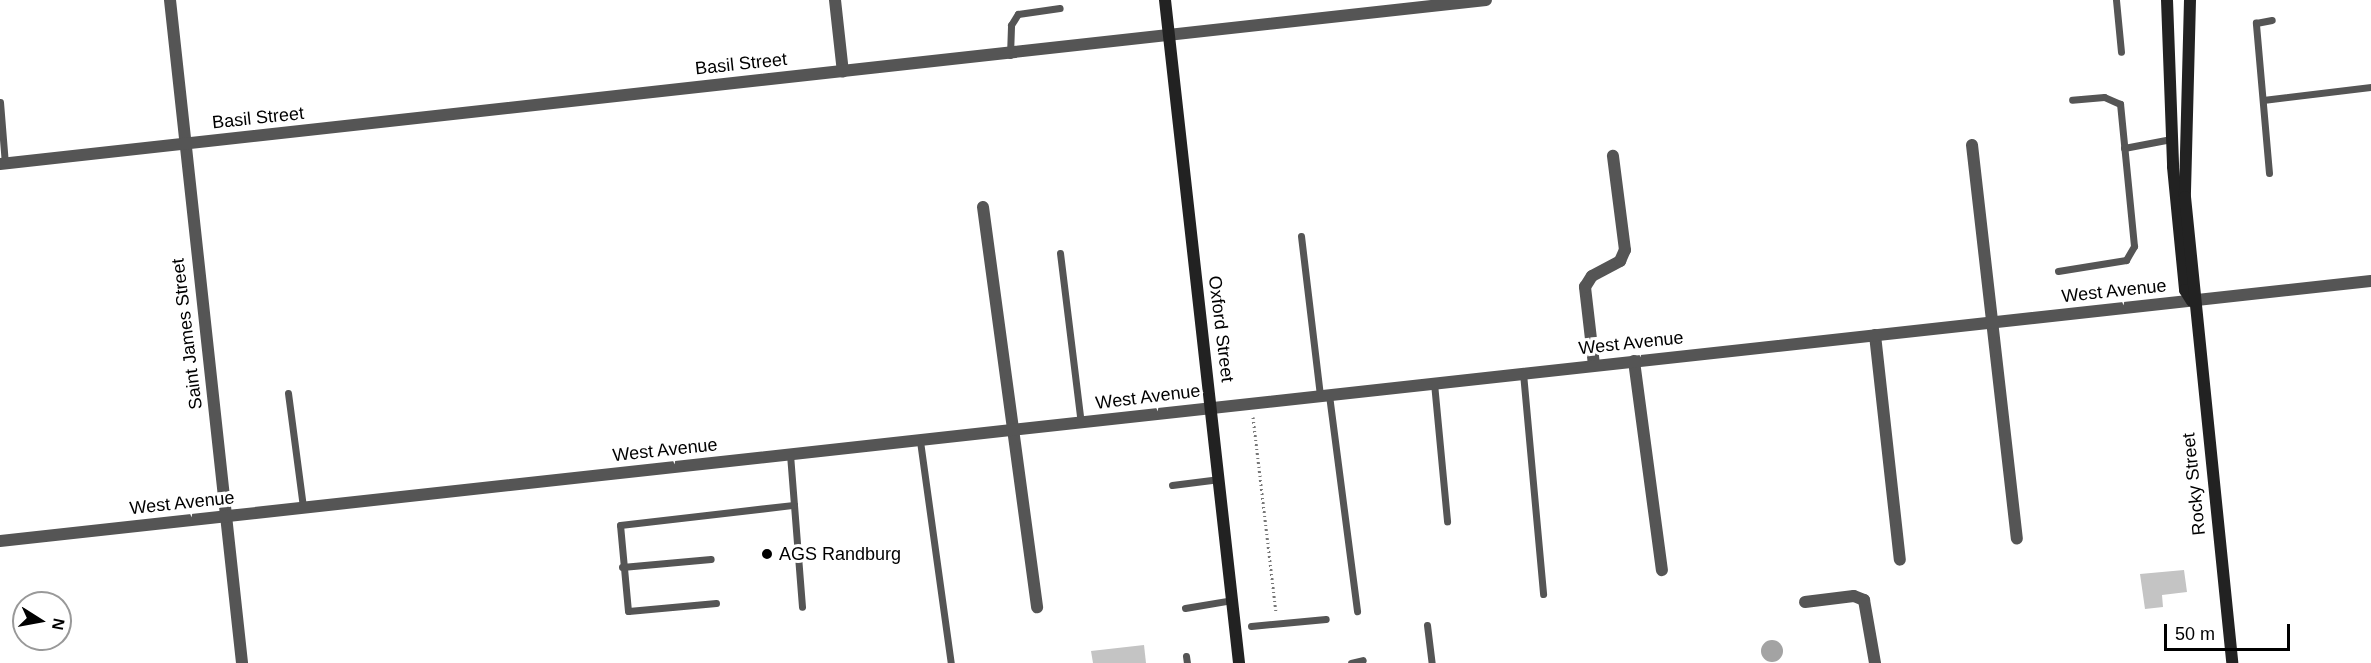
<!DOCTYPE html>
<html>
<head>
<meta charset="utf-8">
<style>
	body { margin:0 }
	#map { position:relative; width:2371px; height:663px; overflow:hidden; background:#fff; font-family:Arial,sans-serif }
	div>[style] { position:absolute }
	.water>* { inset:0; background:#a3a3a3 }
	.round { border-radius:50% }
	.building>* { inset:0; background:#c4c4c4 }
	.path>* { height:3px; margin-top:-1.5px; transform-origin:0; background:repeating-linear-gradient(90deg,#777 0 1.5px,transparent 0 4.5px) }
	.lane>* { height:7px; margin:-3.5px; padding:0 3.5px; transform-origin:3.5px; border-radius:3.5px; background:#555 }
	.street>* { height:12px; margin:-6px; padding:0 6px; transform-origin:6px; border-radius:6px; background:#555 }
	.secondary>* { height:12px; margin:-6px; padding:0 6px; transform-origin:6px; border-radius:6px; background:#222 }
	.dots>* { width:16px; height:16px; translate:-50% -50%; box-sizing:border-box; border:3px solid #fff; border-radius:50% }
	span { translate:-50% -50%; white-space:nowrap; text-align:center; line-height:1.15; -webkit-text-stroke:6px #fff; paint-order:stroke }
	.street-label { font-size:18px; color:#000 }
	.poi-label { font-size:18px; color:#000 }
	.left { translate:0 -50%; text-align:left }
	.north { position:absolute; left:12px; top:591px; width:60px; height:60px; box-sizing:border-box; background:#fff; border:2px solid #999; border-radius:50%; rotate:101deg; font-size:16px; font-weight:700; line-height:24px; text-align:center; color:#000 }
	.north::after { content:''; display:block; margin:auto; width:21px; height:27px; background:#000; clip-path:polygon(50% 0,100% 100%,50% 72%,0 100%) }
	.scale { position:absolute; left:2164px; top:624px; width:126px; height:27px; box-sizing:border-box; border:3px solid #000; border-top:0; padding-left:8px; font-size:18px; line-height:21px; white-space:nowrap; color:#000; -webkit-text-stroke:4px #fff; paint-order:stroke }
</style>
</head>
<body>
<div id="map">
	<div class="water">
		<div class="round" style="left:1761px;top:640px;width:22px;height:22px"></div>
	</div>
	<div class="building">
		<div style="clip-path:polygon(2184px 570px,2187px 592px,2162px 595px,2163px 607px,2145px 609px,2140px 574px)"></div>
		<div style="clip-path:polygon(1144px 645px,1146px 663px,1093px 663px,1091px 651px)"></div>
	</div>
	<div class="path">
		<div style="left:1253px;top:417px;width:197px;rotate:83.3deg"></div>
	</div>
	<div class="lane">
		<div style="left:2116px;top:0;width:52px;rotate:84.5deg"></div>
		<div style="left:1010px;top:55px;width:30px;rotate:-88deg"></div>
		<div style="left:1011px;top:25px;width:13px;rotate:-58deg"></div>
		<div style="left:1018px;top:14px;width:42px;rotate:-8.1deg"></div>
		<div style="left:2263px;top:100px;width:109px;rotate:-6.9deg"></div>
		<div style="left:0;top:102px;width:62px;rotate:85.4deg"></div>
		<div style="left:2124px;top:148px;width:48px;rotate:-10.8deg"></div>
		<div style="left:2269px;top:173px;width:151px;rotate:-95deg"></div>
		<div style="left:2256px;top:23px;width:16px;rotate:-11deg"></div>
		<div style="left:1301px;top:236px;width:161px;rotate:83.2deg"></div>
		<div style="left:1060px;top:253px;width:171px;rotate:83deg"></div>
		<div style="left:2058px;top:271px;width:69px;rotate:-9.2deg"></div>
		<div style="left:2126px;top:260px;width:16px;rotate:-60deg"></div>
		<div style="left:2134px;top:246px;width:143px;rotate:-95.6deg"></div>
		<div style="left:2120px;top:104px;width:17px;rotate:-156deg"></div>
		<div style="left:2104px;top:97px;width:32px;rotate:175deg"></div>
		<div style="left:1523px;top:373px;width:222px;rotate:84.8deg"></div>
		<div style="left:1434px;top:383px;width:139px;rotate:84.6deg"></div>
		<div style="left:288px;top:393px;width:115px;rotate:82.5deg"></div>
		<div style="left:1329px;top:395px;width:218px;rotate:82.6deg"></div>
		<div style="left:920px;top:441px;width:224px;rotate:82.1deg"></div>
		<div style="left:1172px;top:485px;width:48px;rotate:-7.1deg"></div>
		<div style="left:794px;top:505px;width:102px;rotate:85.5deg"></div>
		<div style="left:622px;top:567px;width:89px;rotate:-5.1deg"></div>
		<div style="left:716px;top:603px;width:88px;rotate:174.8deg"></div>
		<div style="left:628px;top:611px;width:86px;rotate:-95.3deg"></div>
		<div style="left:620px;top:525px;width:175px;rotate:-6.6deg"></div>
		<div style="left:794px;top:505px;width:51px;rotate:-94.5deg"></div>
		<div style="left:1185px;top:608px;width:49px;rotate:-9.5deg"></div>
		<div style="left:1427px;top:625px;width:38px;rotate:83deg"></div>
		<div style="left:1251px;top:626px;width:75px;rotate:-5.3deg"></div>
		<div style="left:1186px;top:656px;width:7px;rotate:82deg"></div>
		<div style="left:1351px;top:663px;width:12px;rotate:-14deg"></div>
	</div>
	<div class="street">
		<div style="left:170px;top:0;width:667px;rotate:83.8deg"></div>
		<div style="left:835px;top:0;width:72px;rotate:83.7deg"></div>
		<div style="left:1972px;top:145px;width:396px;rotate:83.5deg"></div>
		<div style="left:0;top:164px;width:1495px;rotate:-6.3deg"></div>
		<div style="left:983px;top:207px;width:404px;rotate:82.3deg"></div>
		<div style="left:1875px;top:335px;width:226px;rotate:83.7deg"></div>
		<div style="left:1634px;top:361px;width:211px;rotate:82.4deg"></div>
		<div style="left:1594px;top:365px;width:79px;rotate:-96.6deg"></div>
		<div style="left:1585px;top:287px;width:13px;rotate:-58deg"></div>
		<div style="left:1592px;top:276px;width:32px;rotate:-28deg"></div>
		<div style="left:1620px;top:261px;width:12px;rotate:-66deg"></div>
		<div style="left:1625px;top:250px;width:95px;rotate:-97.3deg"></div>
		<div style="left:0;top:541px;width:2385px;rotate:-6.26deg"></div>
		<div style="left:1805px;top:602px;width:49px;rotate:-7deg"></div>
		<div style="left:1854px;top:596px;width:11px;rotate:22deg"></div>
		<div style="left:1864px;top:600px;width:64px;rotate:80.1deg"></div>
	</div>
	<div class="secondary">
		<div style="left:1165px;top:0;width:667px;rotate:83.63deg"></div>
		<div style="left:2167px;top:0;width:167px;rotate:87.9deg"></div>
		<div style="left:2173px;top:167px;width:124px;rotate:84.4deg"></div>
		<div style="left:2185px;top:290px;width:13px;rotate:58deg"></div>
		<div style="left:2190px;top:0;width:197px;rotate:91.5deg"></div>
		<div style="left:2185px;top:197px;width:468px;rotate:84.2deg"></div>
	</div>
	<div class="dots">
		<div style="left:767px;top:554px;background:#000"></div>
	</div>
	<div class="street-label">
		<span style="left:741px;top:64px;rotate:-6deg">Basil Street</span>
		<span style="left:258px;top:118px;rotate:-6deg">Basil Street</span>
		<span style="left:2114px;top:291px;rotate:-6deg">West Avenue</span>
		<span style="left:1221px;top:329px;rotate:83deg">Oxford Street</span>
		<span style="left:187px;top:334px;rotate:-97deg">Saint James Street</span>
		<span style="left:1631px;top:343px;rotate:-6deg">West Avenue</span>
		<span style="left:1148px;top:397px;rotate:-7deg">West Avenue</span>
		<span style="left:665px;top:450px;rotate:-6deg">West Avenue</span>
		<span style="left:2194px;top:484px;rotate:-96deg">Rocky Street</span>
		<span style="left:182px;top:503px;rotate:-6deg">West Avenue</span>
	</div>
	<div class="poi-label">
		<span class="left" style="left:779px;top:554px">AGS Randburg</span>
	</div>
	<div class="north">N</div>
	<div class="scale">50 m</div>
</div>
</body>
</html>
